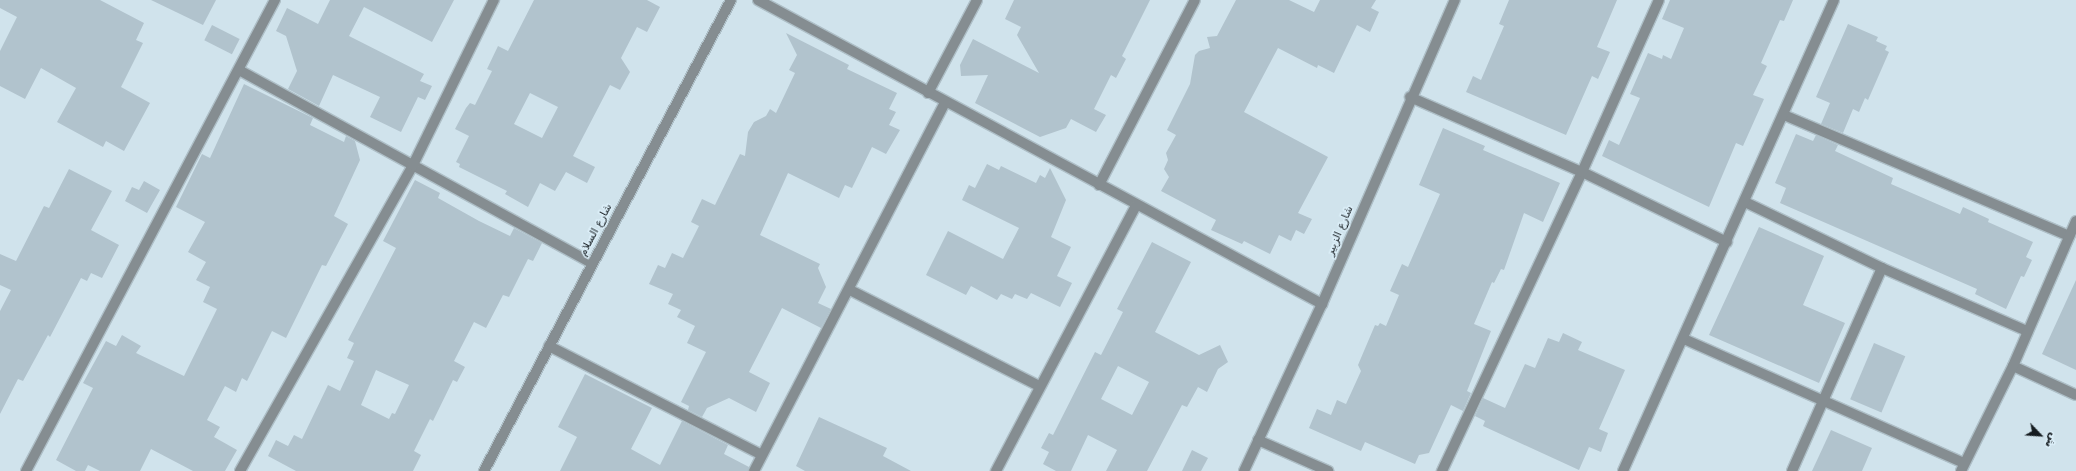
<!DOCTYPE html>
<html>
<head>
<meta charset="utf-8">
<style>
	body { margin:0 }
	#map { position:relative; width:2076px; height:471px; overflow:hidden; background:#d0e3ec; font-family:"DejaVu Sans",Vazirmatn,sans-serif }
	div>[style] { position:absolute }
	.building>* { inset:0; background:#b1c3cd; transform-origin:0 0 }
	.roads { filter:drop-shadow(1px 0 #aebfc7) drop-shadow(-1px 0 #aebfc7) drop-shadow(0 1px #aebfc7) drop-shadow(0 -1px #aebfc7) }
	.minor>* { height:10px; margin:-5px; padding:0 5px; transform-origin:5px; border-radius:5px; background:#858d91 }
	span { translate:-50% -50%; white-space:nowrap; text-align:center; line-height:1.15; -webkit-text-stroke:3px #ddf0fa; paint-order:stroke }
	.street-label { font-size:11px; color:#151c20 }
	.north { position:absolute; left:2020px; top:415px; width:40px; height:40px; -webkit-text-stroke:3px #ddf0fa; paint-order:stroke; rotate:115deg; font-size:11px; font-weight:700; line-height:16px; text-align:center; color:#151c20 }
	.north::after { content:''; display:block; margin:auto; width:14px; height:18px; background:#151c20; clip-path:polygon(50% 0,100% 100%,50% 72%,0 100%) }
</style>
</head>
<body>
<div id="map">
	<div class="building">
		<div style="clip-path:polygon(0 0,100px 0,144px 23px,136px 40px,143px 43px,121px 87px,150px 103px,124px 151px,106px 141px,103px 147px,57px 122px,76px 88px,41px 68px,25px 99px,0 86px,0 51px,17px 17px,0 8px)"></div>
		<div style="clip-path:polygon(151px 0,216px 0,203px 25px)"></div>
		<div style="clip-path:polygon(330px 0,454px 0,432px 42px,364px 7px,349px 36px,424px 74px,420px 81px,432px 86px,425px 100px,418px 97px,401px 132px,370px 117px,380px 97px,333px 75px,319px 106px,288px 89px,297px 71px,286px 36px,276px 31px,287px 8px,318px 24px)"></div>
		<div style="clip-path:polygon(evenodd,534px 0,647px 0,660px 7px,647px 32px,637px 27px,621px 58px,630px 72px,620px 90px,610px 85px,573px 156px,595px 167px,587px 183px,566px 172px,555px 191px,540px 183px,528px 207px,505px 194px,507px 191px,459px 167px,460px 164px,456px 162px,469px 136px,455px 129px,466px 108px,470px 103px,475px 105px,492px 71px,487px 69px,498px 46px,508px 51px,534px 0,530px 93px,558px 107px,542px 138px,514px 124px,530px 93px)"></div>
		<div style="clip-path:polygon(1014px 0,1150px 0,1122px 56px,1126px 59px,1116px 78px,1111px 75px,1094px 109px,1106px 115px,1096px 132px,1071px 119px,1066px 128px,1040px 137px,975px 103px,988px 75px,961px 76px,960px 65px,973px 39px,1039px 73px,1017px 35px,1021px 27px,1005px 19px)"></div>
		<div style="clip-path:polygon(1236px 0,1289px 0,1314px 12px,1320px 0,1376px 0,1371px 8px,1379px 12px,1370px 32px,1357px 25px,1334px 73px,1318px 65px,1317px 68px,1278px 48px,1244px 112px,1328px 157px,1298px 213px,1312px 219px,1304px 234px,1296px 230px,1291px 241px,1279px 235px,1270px 254px,1244px 241px,1242px 244px,1211px 230px,1216px 220px,1161px 191px,1169px 177px,1164px 169px,1168px 160px,1166px 153px,1176px 135px,1167px 130px,1190px 84px,1195px 55px,1199px 51px,1210px 48px,1207px 37px,1217px 36px)"></div>
		<div style="clip-path:polygon(1509px 0,1617px 0,1597px 47px,1610px 52px,1598px 79px,1592px 76px,1566px 135px,1466px 92px,1473px 76px,1481px 80px,1504px 26px,1499px 24px)"></div>
		<div style="clip-path:polygon(1670px 0,1793px 0,1784px 21px,1780px 20px,1761px 63px,1767px 66px,1753px 95px,1764px 99px,1743px 146px,1736px 143px,1709px 207px,1602px 156px,1609px 140px,1619px 145px,1640px 98px,1630px 94px,1648px 53px,1662px 59px,1663px 55px,1671px 59px,1684px 28px,1662px 19px)"></div>
		<div style="clip-path:polygon(1848px 24px,1878px 37px,1876px 41px,1887px 46px,1885px 50px,1889px 52px,1868px 100px,1865px 98px,1859px 112px,1853px 109px,1843px 133px,1821px 124px,1830px 103px,1816px 97px)"></div>
		<div style="left:212px;top:25px;width:31px;height:17px;rotate:27deg"></div>
		<div style="clip-path:polygon(786px 33px,849px 65px,847px 69px,897px 93px,889px 109px,896px 112px,889px 125px,900px 130px,886px 154px,872px 147px,852px 188px,845px 185px,839px 198px,788px 173px,760px 235px,820px 264px,818px 268px,826px 287px,818px 303px,831px 309px,821px 328px,782px 308px,749px 372px,770px 383px,756px 412px,729px 398px,707px 408px,702px 417px,688px 410px,689px 406px,681px 402px,706px 352px,687px 343px,695px 326px,677px 317px,681px 310px,668px 304px,673px 294px,649px 284px,658px 265px,665px 268px,672px 253px,683px 258px,699px 226px,691px 222px,702px 199px,715px 205px,740px 154px,745px 156px,748px 132px,754px 122px,766px 116px,770px 109px,776px 113px,795px 73px,789px 70px,797px 55px)"></div>
		<div style="clip-path:polygon(244px 84px,313px 118px,310px 125px,344px 142px,346px 136px,355px 141px,360px 160px,334px 216px,348px 224px,326px 266px,322px 265px,286px 338px,272px 331px,247px 381px,242px 378px,236px 392px,225px 386px,207px 420px,220px 427px,214px 437px,237px 450px,225px 471px,193px 471px,151px 449px,140px 471px,100px 471px,88px 465px,85px 471px,76px 471px,56px 460px,93px 388px,83px 383px,106px 341px,116px 346px,122px 335px,141px 346px,136px 353px,184px 376px,217px 309px,203px 302px,210px 287px,196px 280px,206px 262px,188px 252px,205px 222px,176px 207px,202px 154px,210px 158px)"></div>
		<div style="clip-path:polygon(1443px 128px,1485px 146px,1483px 150px,1560px 183px,1543px 222px,1524px 213px,1504px 270px,1501px 269px,1494px 283px,1492px 282px,1474px 324px,1491px 331px,1467px 391px,1471px 393px,1463px 411px,1451px 405px,1429px 453px,1419px 455px,1415px 464px,1365px 442px,1361px 451px,1309px 428px,1317px 409px,1331px 415px,1337px 400px,1346px 404px,1361px 371px,1358px 365px,1375px 325px,1378px 326px,1380px 323px,1386px 326px,1399px 295px,1390px 291px,1402px 264px,1408px 267px,1440px 194px,1419px 185px)"></div>
		<div style="clip-path:polygon(1796px 134px,1813px 141px,1816px 135px,1838px 145px,1835px 151px,1893px 178px,1891px 184px,1960px 214px,1963px 207px,1989px 219px,1988px 222px,2033px 242px,2026px 257px,2032px 260px,2024px 277px,2021px 276px,2006px 309px,1975px 294px,1977px 289px,1780px 203px,1786px 188px,1775px 183px)"></div>
		<div style="clip-path:polygon(987px 164px,999px 170px,1001px 166px,1036px 183px,1040px 175px,1045px 178px,1050px 168px,1066px 200px,1051px 237px,1071px 247px,1057px 276px,1072px 283px,1060px 307px,1031px 293px,1027px 299px,1015px 294px,1012px 299px,1001px 294px,997px 300px,971px 286px,966px 295px,926px 275px,948px 231px,1003px 259px,1019px 228px,962px 200px,969px 185px,975px 188px)"></div>
		<div style="clip-path:polygon(69px 169px,112px 191px,91px 230px,119px 245px,102px 278px,91px 273px,87px 281px,81px 278px,50px 337px,48px 335px,23px 381px,18px 379px,0 414px,0 311px,11px 290px,0 285px,0 254px,16px 261px,44px 206px,49px 208px)"></div>
		<div style="clip-path:polygon(evenodd,415px 180px,440px 193px,438px 198px,479px 221px,510px 236px,514px 228px,542px 243px,533px 261px,528px 259px,509px 297px,503px 295px,486px 328px,474px 322px,454px 361px,465px 367px,457px 382px,453px 380px,433px 421px,430px 419px,414px 451px,421px 455px,413px 471px,296px 471px,268px 456px,276px 440px,288px 446px,294px 435px,302px 439px,328px 385px,340px 391px,354px 361px,347px 358px,354px 343px,348px 340px,396px 248px,383px 241px,415px 180px,376px 370px,409px 385px,395px 414px,392px 413px,389px 419px,361px 405px,376px 370px)"></div>
		<div style="clip-path:polygon(144px 181px,160px 190px,147px 213px,125px 201px,132px 187px,139px 190px)"></div>
		<div style="clip-path:polygon(1759px 227px,1824px 256px,1803px 305px,1845px 323px,1819px 383px,1709px 335px)"></div>
		<div style="clip-path:polygon(evenodd,1152px 242px,1191px 262px,1155px 332px,1199px 355px,1220px 345px,1228px 362px,1218px 369px,1207px 392px,1198px 387px,1187px 407px,1182px 405px,1147px 471px,1106px 471px,1117px 450px,1088px 435px,1071px 471px,1056px 471px,1043px 464px,1049px 452px,1041px 448px,1049px 433px,1053px 435px,1095px 352px,1101px 355px,1123px 312px,1117px 309px,1152px 242px,1118px 366px,1149px 382px,1132px 415px,1101px 399px,1118px 366px)"></div>
		<div style="clip-path:polygon(2076px 280px,2076px 370px,2042px 354px)"></div>
		<div style="clip-path:polygon(1563px 333px,1582px 342px,1578px 350px,1625px 370px,1599px 429px,1608px 433px,1601px 452px,1589px 447px,1579px 470px,1483px 426px,1485px 421px,1475px 416px,1483px 398px,1505px 408px,1525px 364px,1535px 368px,1548px 338px,1559px 342px)"></div>
		<div style="left:1874px;top:343px;width:34px;height:61px;rotate:23deg"></div>
		<div style="clip-path:polygon(585px 374px,652px 408px,631px 449px,660px 465px,682px 421px,728px 445px,724px 454px,749px 467px,748px 471px,560px 471px,577px 437px,558px 427px)"></div>
		<div style="clip-path:polygon(819px 417px,887px 448px,883px 456px,911px 471px,805px 471px,796px 466px)"></div>
		<div style="clip-path:polygon(1831px 430px,1872px 448px,1862px 471px,1812px 471px)"></div>
		<div style="clip-path:polygon(1192px 450px,1208px 458px,1201px 471px,1182px 471px)"></div>
	</div>
	<div class="roads">
		<div class="minor">
			<div style="left:758px;top:0;width:641px;rotate:28.32deg"></div>
			<div style="left:239px;top:70px;width:402px;rotate:28.7deg"></div>
			<div style="left:928px;top:93px;width:105px;rotate:-62.2deg"></div>
			<div style="left:1410px;top:97px;width:188px;rotate:23.6deg"></div>
			<div style="left:1582px;top:172px;width:161px;rotate:25.8deg"></div>
			<div style="left:1784px;top:115px;width:310px;rotate:23deg"></div>
			<div style="left:1099px;top:185px;width:208px;rotate:-62.6deg"></div>
			<div style="left:1745px;top:202px;width:152px;rotate:25.7deg"></div>
			<div style="left:1882px;top:268px;width:158px;rotate:23.5deg"></div>
			<div style="left:850px;top:290px;width:212px;rotate:26.9deg"></div>
			<div style="left:1684px;top:339px;width:306px;rotate:23.9deg"></div>
			<div style="left:549px;top:346px;width:239px;rotate:27.1deg"></div>
			<div style="left:2013px;top:366px;width:69px;rotate:24.7deg"></div>
			<div style="left:1258px;top:440px;width:77px;rotate:23.9deg"></div>
			<div style="left:26px;top:471px;width:533px;rotate:-62.14deg"></div>
			<div style="left:240px;top:471px;width:352px;rotate:-60.5deg"></div>
			<div style="left:413px;top:165px;width:184px;rotate:-63.9deg"></div>
			<div style="left:484px;top:471px;width:532px;rotate:-62.33deg"></div>
			<div style="left:754px;top:471px;width:415px;rotate:-62.6deg"></div>
			<div style="left:996px;top:471px;width:301px;rotate:-62.2deg"></div>
			<div style="left:1244px;top:471px;width:184px;rotate:-65deg"></div>
			<div style="left:1322px;top:304px;width:332px;rotate:-66.4deg"></div>
			<div style="left:1442px;top:471px;width:330px;rotate:-64.9deg"></div>
			<div style="left:1582px;top:172px;width:188px;rotate:-65.9deg"></div>
			<div style="left:1623px;top:471px;width:516px;rotate:-65.87deg"></div>
			<div style="left:1792px;top:471px;width:222px;rotate:-66.1deg"></div>
			<div style="left:1961px;top:471px;width:117px;rotate:-63.7deg"></div>
			<div style="left:2013px;top:366px;width:158px;rotate:-66.5deg"></div>
		</div>
	</div>
	<div class="street-label">
		<span style="left:596px;top:230px;rotate:-62deg">شارع السلام</span>
		<span style="left:1340px;top:231px;rotate:-67deg">شارع الزبير</span>
	</div>
	<div class="north">ش</div>
</div>
</body>
</html>
